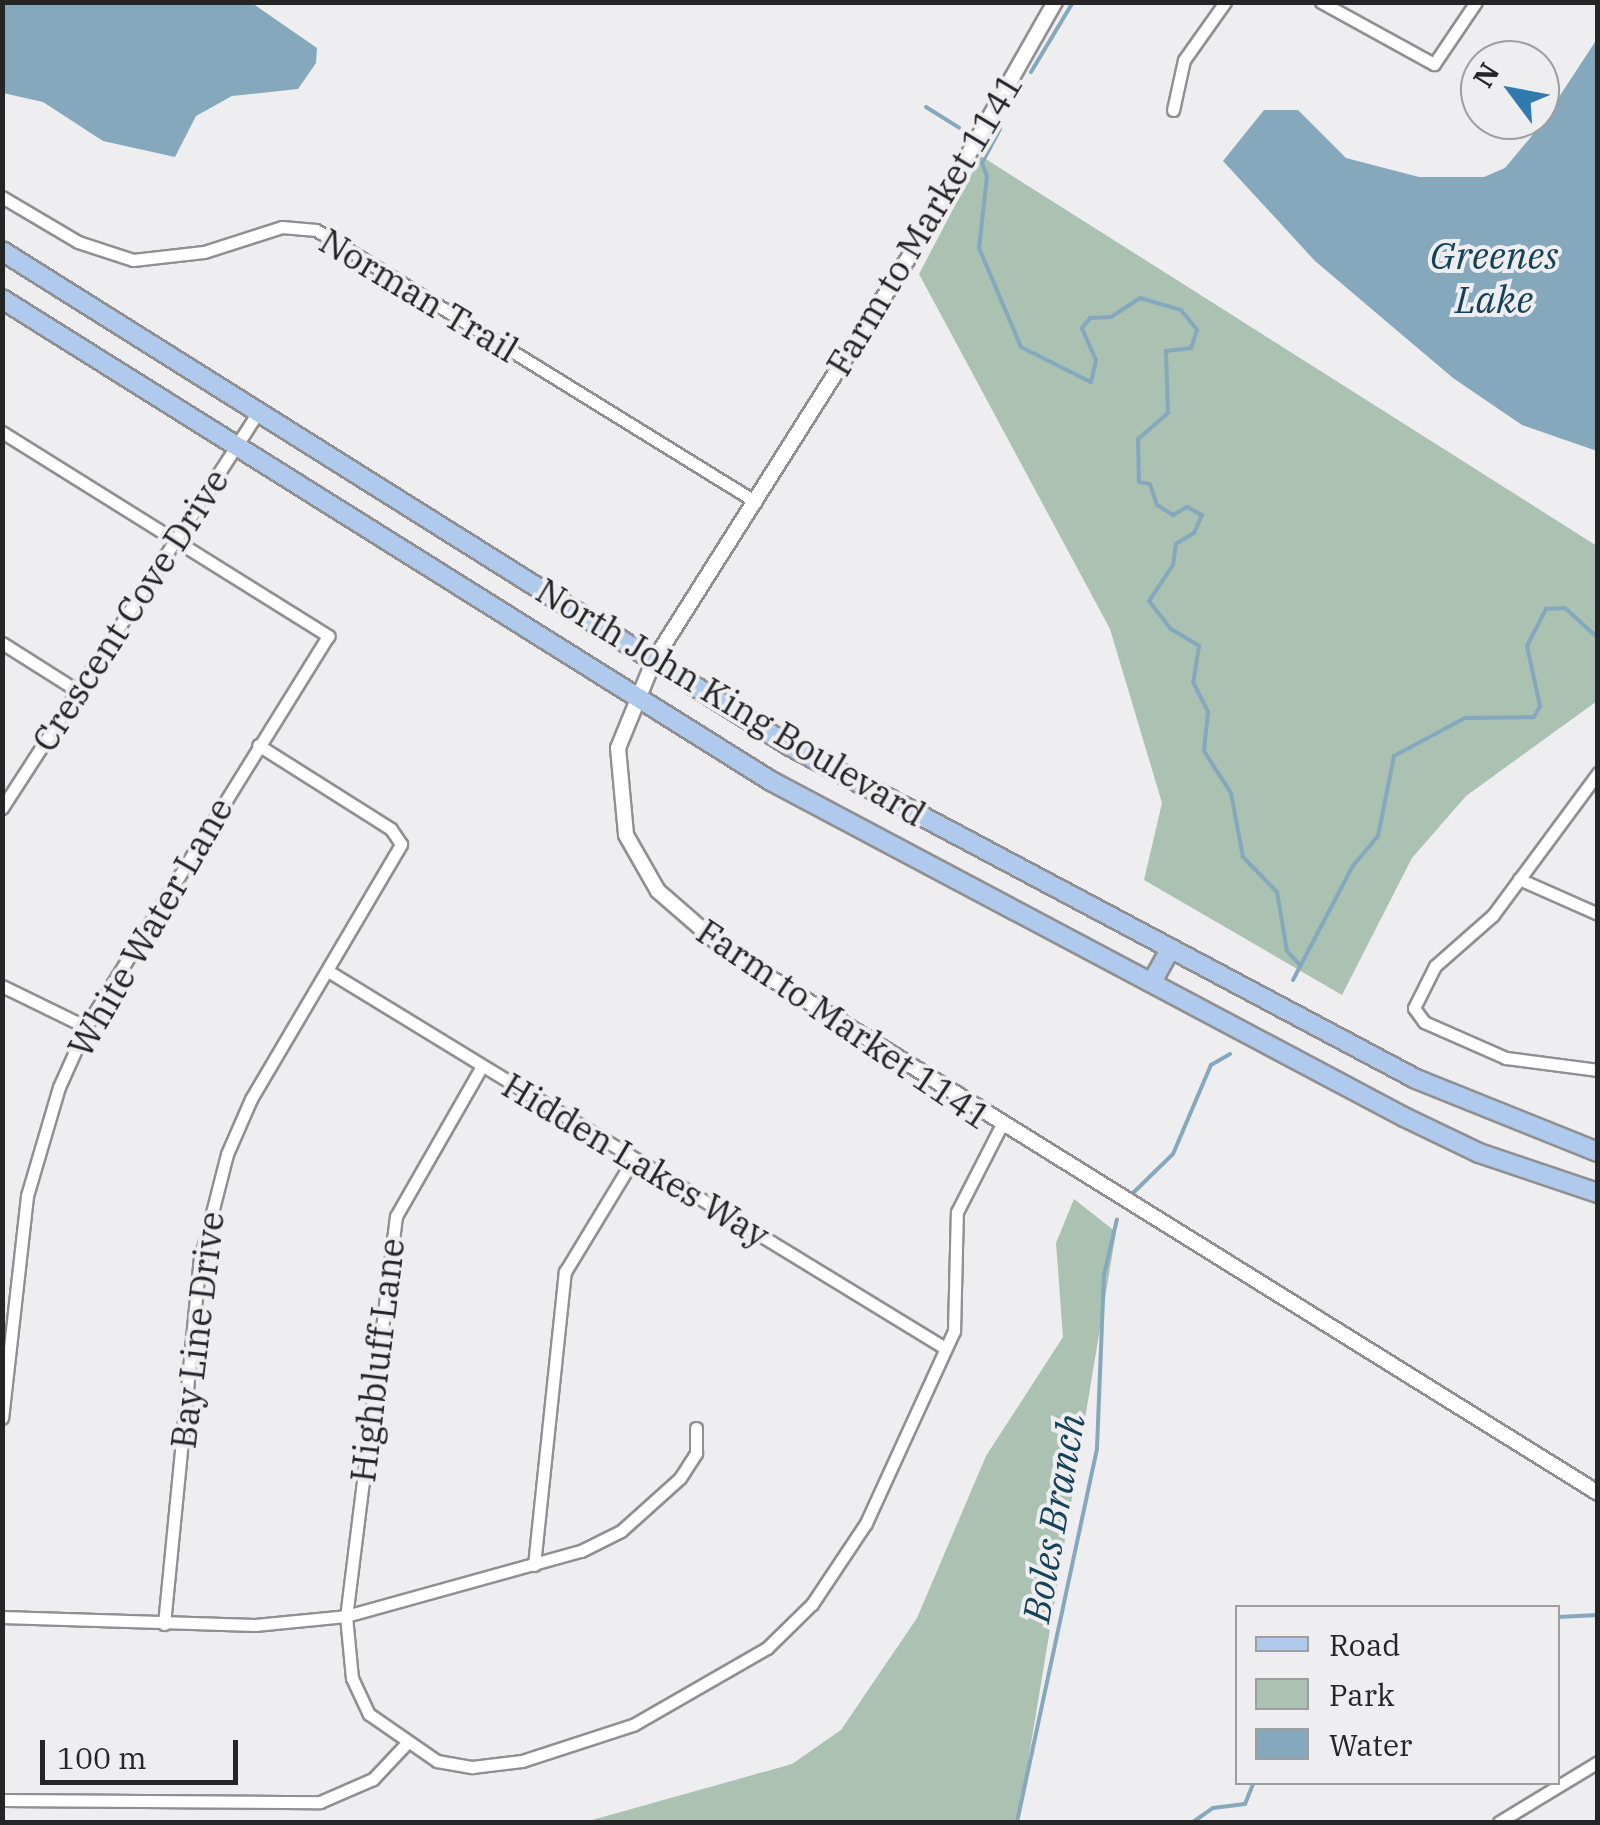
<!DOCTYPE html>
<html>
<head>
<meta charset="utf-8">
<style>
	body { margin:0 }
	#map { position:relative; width:1600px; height:1825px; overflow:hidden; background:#eeedf0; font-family:"IBM Plex Serif",serif }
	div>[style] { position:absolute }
	.green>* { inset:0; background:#abc2b2 }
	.water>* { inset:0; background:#85a8bd }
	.stream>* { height:4px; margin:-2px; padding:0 2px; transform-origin:2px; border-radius:2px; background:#85a8bd }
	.roads { filter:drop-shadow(2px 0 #909092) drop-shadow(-2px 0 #909092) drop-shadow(0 2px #909092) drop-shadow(0 -2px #909092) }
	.minor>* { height:11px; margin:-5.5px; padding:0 5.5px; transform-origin:5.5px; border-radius:5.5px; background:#fff }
	.tertiary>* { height:14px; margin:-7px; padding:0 7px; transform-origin:7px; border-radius:7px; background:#fff }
	.primary>* { height:18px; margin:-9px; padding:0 9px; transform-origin:9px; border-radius:9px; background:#afcaec }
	span { translate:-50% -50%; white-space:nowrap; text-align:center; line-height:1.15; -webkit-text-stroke:8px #eeedf0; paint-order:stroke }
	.street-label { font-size:35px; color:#252526 }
	.water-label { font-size:38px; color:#144259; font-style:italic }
	.frame { position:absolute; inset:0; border:5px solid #252526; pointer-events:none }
	.legend { position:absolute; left:1235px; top:1605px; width:325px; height:180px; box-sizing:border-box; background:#eeedf0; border:2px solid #9e9d9f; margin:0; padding:12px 18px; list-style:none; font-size:30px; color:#252526 }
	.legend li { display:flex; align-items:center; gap:20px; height:50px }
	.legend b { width:50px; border:2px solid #9e9d9f }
	.north { position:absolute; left:1460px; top:40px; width:100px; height:100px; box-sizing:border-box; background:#eeedf0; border:2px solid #9e9d9f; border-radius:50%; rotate:302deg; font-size:28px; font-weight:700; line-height:40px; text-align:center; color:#252526 }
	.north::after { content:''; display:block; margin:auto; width:35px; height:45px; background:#317aae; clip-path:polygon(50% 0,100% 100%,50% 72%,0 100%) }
	.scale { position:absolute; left:40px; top:1740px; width:198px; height:45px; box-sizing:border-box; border:5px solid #252526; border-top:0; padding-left:12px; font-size:30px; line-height:35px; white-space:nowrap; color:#252526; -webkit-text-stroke:8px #eeedf0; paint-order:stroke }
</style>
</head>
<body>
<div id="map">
	<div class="green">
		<div style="clip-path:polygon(981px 156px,1597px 546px,1597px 701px,1466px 796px,1412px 858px,1342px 995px,1144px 880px,1162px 803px,1110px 629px,919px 274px)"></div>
		<div style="clip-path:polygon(1074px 1199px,1116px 1232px,1018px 1822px,585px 1822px,792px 1764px,841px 1730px,917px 1618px,986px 1456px,1063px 1337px,1056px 1243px)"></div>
	</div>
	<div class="water">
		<div style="clip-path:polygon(2px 3px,252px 3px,317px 48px,316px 63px,298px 89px,232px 96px,196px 116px,175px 157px,103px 141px,43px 102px,3px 93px)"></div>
		<div style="clip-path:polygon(1597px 39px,1598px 451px,1597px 451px,1522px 425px,1453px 378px,1315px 261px,1223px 161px,1264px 110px,1298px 110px,1346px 158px,1419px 177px,1484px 177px,1505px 168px,1540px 126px)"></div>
	</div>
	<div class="stream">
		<div style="left:1031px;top:72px;width:82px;rotate:-59deg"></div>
		<div style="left:926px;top:107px;width:39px;rotate:32deg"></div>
		<div style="left:1000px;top:129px;width:38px;rotate:118deg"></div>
		<div style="left:982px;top:163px;width:14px;rotate:69deg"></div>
		<div style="left:987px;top:176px;width:72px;rotate:96.3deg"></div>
		<div style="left:979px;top:248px;width:108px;rotate:67deg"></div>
		<div style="left:1021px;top:347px;width:78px;rotate:26.6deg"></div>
		<div style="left:1091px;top:382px;width:23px;rotate:-77deg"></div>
		<div style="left:1096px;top:360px;width:35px;rotate:-114deg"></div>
		<div style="left:1082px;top:328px;width:13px;rotate:-51deg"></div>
		<div style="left:1090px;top:318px;width:21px;rotate:-3deg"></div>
		<div style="left:1111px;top:317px;width:35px;rotate:-33deg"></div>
		<div style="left:1140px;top:298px;width:43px;rotate:16.3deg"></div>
		<div style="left:1181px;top:310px;width:26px;rotate:51deg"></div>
		<div style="left:1197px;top:330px;width:19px;rotate:108deg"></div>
		<div style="left:1191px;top:348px;width:25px;rotate:173deg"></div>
		<div style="left:1166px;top:351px;width:62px;rotate:88.2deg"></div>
		<div style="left:1168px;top:413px;width:40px;rotate:139deg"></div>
		<div style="left:1138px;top:439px;width:43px;rotate:88.7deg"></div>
		<div style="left:1139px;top:482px;width:11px;rotate:10deg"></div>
		<div style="left:1150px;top:484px;width:22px;rotate:72deg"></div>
		<div style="left:1157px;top:505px;width:19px;rotate:32deg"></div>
		<div style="left:1173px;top:515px;width:16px;rotate:-30deg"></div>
		<div style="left:1187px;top:507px;width:17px;rotate:28deg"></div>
		<div style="left:1202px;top:515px;width:20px;rotate:114deg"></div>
		<div style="left:1194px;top:533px;width:21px;rotate:149deg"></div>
		<div style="left:1176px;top:544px;width:21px;rotate:98deg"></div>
		<div style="left:1173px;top:565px;width:43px;rotate:123.7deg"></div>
		<div style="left:1149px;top:601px;width:36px;rotate:52deg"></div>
		<div style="left:1171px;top:629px;width:33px;rotate:31deg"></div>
		<div style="left:1199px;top:646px;width:36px;rotate:99deg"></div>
		<div style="left:1193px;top:682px;width:34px;rotate:63deg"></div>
		<div style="left:1208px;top:712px;width:39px;rotate:96deg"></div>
		<div style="left:1204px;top:751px;width:50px;rotate:57.3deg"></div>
		<div style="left:1231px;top:793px;width:65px;rotate:79.4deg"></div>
		<div style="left:1243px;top:857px;width:49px;rotate:45.8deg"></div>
		<div style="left:1277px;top:892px;width:60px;rotate:80.4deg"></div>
		<div style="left:1287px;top:951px;width:19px;rotate:47deg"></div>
		<div style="left:1293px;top:980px;width:127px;rotate:-62.4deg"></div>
		<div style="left:1352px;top:867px;width:40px;rotate:-50deg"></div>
		<div style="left:1378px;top:836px;width:82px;rotate:-78.7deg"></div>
		<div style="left:1394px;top:756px;width:81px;rotate:-28.2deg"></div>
		<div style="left:1465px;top:718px;width:69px;rotate:-0.8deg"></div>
		<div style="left:1534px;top:717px;width:13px;rotate:-61deg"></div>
		<div style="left:1540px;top:706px;width:61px;rotate:-102.2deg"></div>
		<div style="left:1527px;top:646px;width:42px;rotate:-62.8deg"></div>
		<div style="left:1546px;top:609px;width:19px;rotate:-3deg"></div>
		<div style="left:1565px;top:608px;width:45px;rotate:42.3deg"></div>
		<div style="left:1132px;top:1194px;width:57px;rotate:-44.3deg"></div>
		<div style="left:1173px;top:1154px;width:97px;rotate:-66.9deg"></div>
		<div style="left:1211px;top:1065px;width:22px;rotate:-30deg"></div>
		<div style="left:1558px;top:1617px;width:40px;rotate:-2.9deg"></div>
		<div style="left:1017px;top:1822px;width:382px;rotate:-77.9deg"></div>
		<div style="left:1097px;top:1448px;width:173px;rotate:-87.7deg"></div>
		<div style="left:1104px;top:1275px;width:57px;rotate:-76.9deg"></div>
		<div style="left:1193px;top:1822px;width:24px;rotate:-35deg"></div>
		<div style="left:1213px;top:1808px;width:32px;rotate:-7deg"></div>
		<div style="left:1245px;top:1804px;width:24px;rotate:-68deg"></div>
	</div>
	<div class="roads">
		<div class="minor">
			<div style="left:1321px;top:2px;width:129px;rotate:28.8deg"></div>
			<div style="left:1434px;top:64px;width:75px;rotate:-55.9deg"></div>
			<div style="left:1173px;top:110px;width:51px;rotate:-77.6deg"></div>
			<div style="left:1184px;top:60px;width:71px;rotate:-54.7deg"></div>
			<div style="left:2px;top:197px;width:88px;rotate:30.6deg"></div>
			<div style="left:78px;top:242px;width:58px;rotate:18.1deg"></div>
			<div style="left:133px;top:260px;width:71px;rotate:-6.4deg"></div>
			<div style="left:204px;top:252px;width:82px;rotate:-17.8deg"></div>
			<div style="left:282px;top:227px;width:34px;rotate:5deg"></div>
			<div style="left:316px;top:230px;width:517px;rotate:31.72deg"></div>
			<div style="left:2px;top:432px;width:385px;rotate:32deg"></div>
			<div style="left:328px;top:636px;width:460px;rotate:121.8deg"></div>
			<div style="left:86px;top:1027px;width:66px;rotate:114.2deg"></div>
			<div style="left:59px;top:1087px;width:114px;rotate:106.4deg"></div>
			<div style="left:27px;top:1196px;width:223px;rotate:96.4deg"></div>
			<div style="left:2px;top:643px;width:90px;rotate:32.3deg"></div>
			<div style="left:1598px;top:773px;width:177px;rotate:126.5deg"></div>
			<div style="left:1493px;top:915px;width:77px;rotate:138.7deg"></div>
			<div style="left:1435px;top:966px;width:47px;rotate:116.6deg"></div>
			<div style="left:1414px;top:1008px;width:17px;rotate:54deg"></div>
			<div style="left:1424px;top:1022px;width:90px;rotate:23.7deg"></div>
			<div style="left:1506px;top:1058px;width:93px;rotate:7.4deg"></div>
			<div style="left:2px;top:808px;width:472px;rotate:-57.1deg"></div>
			<div style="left:1519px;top:879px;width:86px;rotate:23.9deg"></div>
			<div style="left:328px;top:971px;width:723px;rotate:31.43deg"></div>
			<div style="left:2px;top:986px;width:93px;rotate:26deg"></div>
			<div style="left:482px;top:1066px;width:173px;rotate:119.8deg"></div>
			<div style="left:396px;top:1216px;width:403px;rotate:97.1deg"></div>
			<div style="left:346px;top:1616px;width:62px;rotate:84.5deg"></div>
			<div style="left:352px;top:1678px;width:40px;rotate:65deg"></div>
			<div style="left:369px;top:1714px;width:83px;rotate:34.7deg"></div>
			<div style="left:437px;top:1761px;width:36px;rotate:10deg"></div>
			<div style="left:472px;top:1767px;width:50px;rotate:-6.8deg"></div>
			<div style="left:522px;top:1761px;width:117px;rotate:-18deg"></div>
			<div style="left:633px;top:1725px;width:155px;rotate:-29.9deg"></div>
			<div style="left:767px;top:1648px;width:63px;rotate:-44.4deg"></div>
			<div style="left:812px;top:1604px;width:97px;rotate:-56.3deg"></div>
			<div style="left:866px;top:1523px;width:211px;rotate:-65.4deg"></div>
			<div style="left:954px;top:1331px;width:119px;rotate:-88.6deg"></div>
			<div style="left:957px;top:1212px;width:94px;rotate:-62.9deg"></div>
			<div style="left:534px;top:1565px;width:295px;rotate:-84deg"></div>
			<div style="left:565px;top:1272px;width:133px;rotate:-58.8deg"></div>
			<div style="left:2px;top:1617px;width:253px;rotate:1.8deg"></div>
			<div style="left:255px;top:1625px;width:91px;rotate:-5.6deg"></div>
			<div style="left:346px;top:1616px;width:244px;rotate:-15.5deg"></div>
			<div style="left:581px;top:1551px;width:45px;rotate:-26.6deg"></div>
			<div style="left:621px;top:1531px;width:79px;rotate:-41.9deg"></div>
			<div style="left:680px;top:1478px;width:30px;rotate:-57deg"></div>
			<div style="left:696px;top:1453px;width:25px;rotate:-90deg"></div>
			<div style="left:164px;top:1624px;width:366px;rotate:-84.4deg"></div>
			<div style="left:200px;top:1260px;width:109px;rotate:-75.7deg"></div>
			<div style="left:227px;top:1154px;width:60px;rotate:-66.4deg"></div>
			<div style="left:251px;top:1099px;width:296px;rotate:-59.5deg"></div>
			<div style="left:401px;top:844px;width:18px;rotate:-124deg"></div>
			<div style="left:391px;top:829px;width:157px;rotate:-147.7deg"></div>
			<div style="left:2px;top:1800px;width:318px;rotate:0.4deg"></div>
			<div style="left:320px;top:1802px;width:58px;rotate:-23.5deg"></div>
			<div style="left:373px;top:1779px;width:48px;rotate:-46.7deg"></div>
			<div style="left:1499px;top:1822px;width:116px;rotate:-31.2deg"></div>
		</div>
		<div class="tertiary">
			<div style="left:1055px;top:2px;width:271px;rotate:119.6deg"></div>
			<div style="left:921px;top:238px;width:499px;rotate:122.3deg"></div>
			<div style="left:654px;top:660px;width:95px;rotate:112.2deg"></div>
			<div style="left:618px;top:748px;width:87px;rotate:84.7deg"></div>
			<div style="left:626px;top:835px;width:64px;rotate:60.3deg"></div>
			<div style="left:658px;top:891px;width:91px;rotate:41deg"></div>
			<div style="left:727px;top:951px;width:1026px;rotate:31.89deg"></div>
		</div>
		<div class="primary">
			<div style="left:2px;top:251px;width:931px;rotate:32.14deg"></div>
			<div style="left:790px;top:746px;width:709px;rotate:28.01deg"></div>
			<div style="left:1416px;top:1079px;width:196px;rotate:21.9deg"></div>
			<div style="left:2px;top:299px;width:908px;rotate:32.08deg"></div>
			<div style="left:771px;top:781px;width:717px;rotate:27.96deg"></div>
			<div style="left:1404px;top:1117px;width:83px;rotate:25.6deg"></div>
			<div style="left:1479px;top:1153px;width:126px;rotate:18.6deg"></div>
			<div style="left:1152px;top:982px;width:37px;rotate:-61deg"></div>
		</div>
	</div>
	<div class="street-label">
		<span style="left:924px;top:224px;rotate:-59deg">Farm to Market 1141</span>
		<span style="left:419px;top:295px;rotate:31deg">Norman Trail</span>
		<span style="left:130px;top:610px;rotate:-57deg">Crescent Cove Drive</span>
		<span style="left:731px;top:702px;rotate:31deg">North John King Boulevard</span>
		<span style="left:150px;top:927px;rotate:-60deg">White Water Lane</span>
		<span style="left:844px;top:1024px;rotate:34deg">Farm to Market 1141</span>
		<span style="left:636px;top:1160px;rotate:31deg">Hidden Lakes Way</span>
		<span style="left:197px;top:1330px;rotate:-83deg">Bay Line Drive</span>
		<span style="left:377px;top:1360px;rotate:-83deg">Highbluff Lane</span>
	</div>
	<div class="water-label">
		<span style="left:1494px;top:277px">Greenes<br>Lake</span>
		<span style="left:1053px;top:1518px;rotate:-80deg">Boles Branch</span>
	</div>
	<div class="frame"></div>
	<ul class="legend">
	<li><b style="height:12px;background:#afcaec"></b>Road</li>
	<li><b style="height:28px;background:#abc2b2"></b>Park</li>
	<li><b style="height:28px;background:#85a8bd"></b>Water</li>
	</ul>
	<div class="north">N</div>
	<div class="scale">100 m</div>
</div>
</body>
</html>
